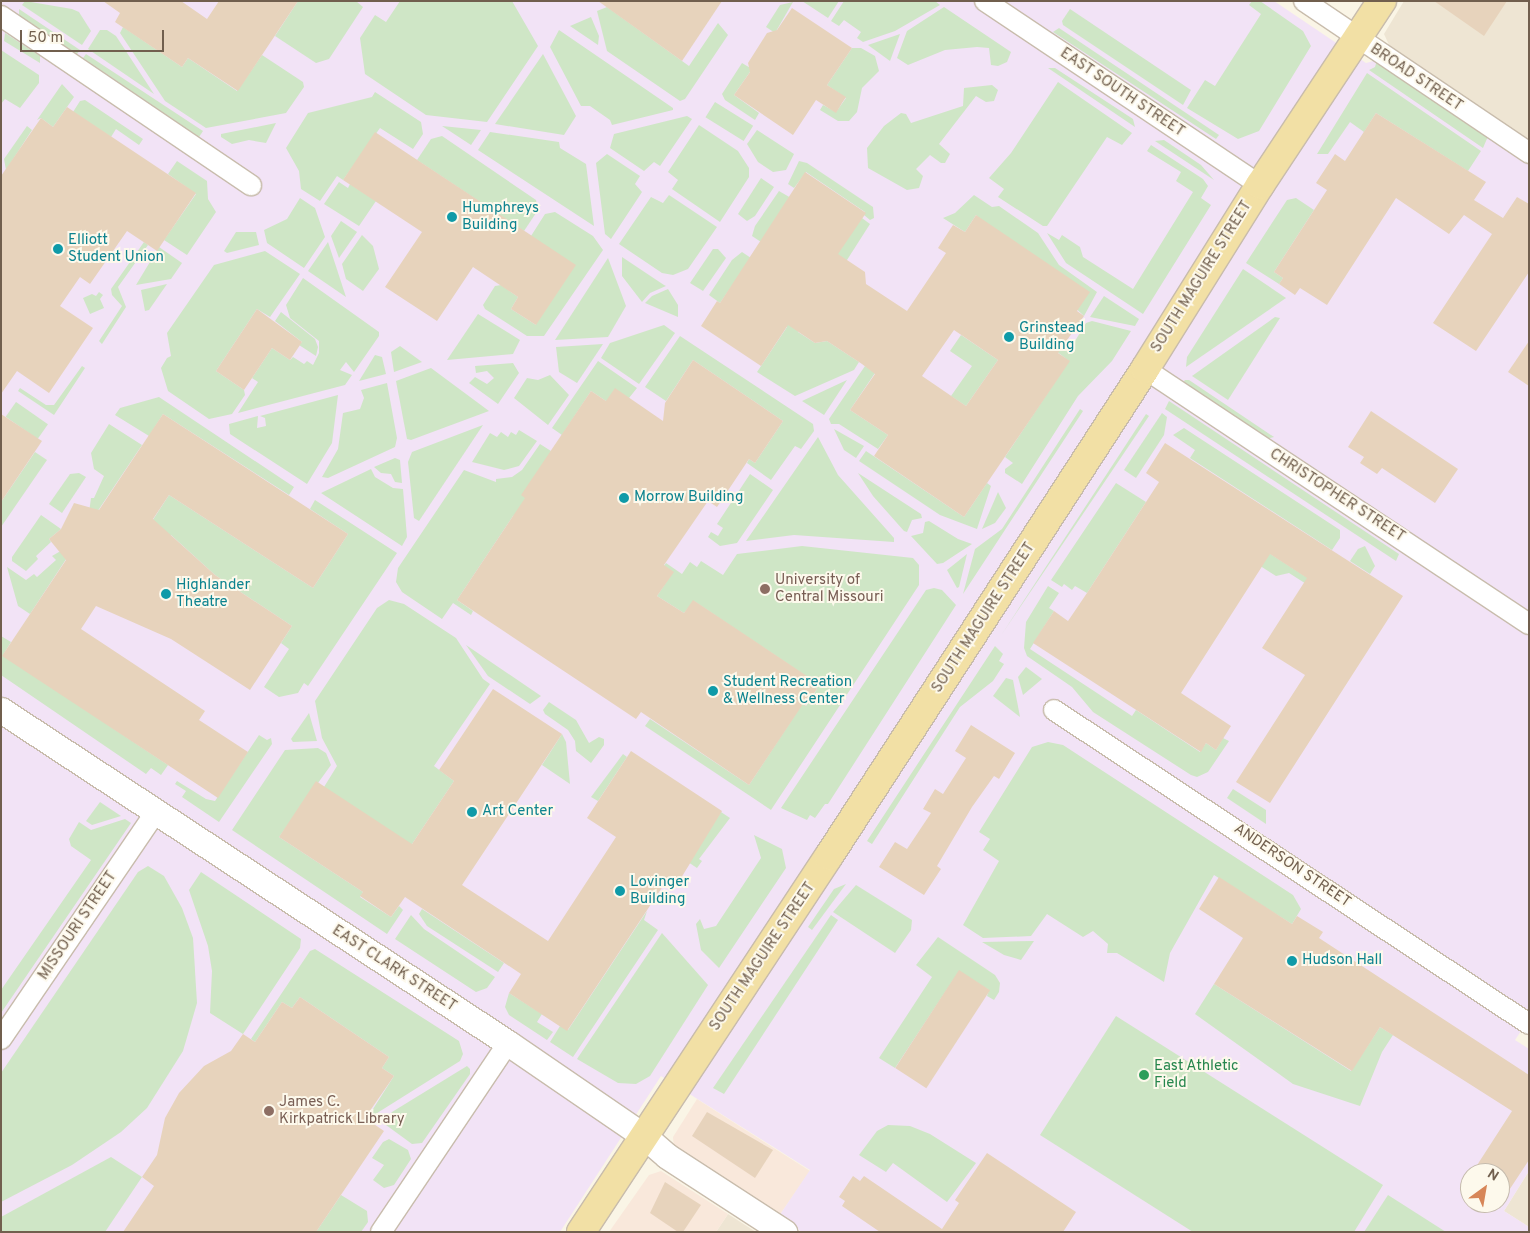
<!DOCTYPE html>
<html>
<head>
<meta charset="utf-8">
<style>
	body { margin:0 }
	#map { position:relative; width:1530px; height:1233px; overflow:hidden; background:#faf5e6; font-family:Overpass,sans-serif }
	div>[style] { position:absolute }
	.residential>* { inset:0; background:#eee5d3 }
	.commercial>* { inset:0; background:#f9e8db }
	.education>* { inset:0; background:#f2e3f6 }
	.green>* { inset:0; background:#cfe6c6; transform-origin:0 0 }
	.building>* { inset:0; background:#e7d3bc; transform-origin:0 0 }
	.roads { filter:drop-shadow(1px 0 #c8bcac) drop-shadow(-1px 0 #c8bcac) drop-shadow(0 1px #c8bcac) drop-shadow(0 -1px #c8bcac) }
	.minor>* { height:20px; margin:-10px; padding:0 10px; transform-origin:10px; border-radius:10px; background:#fff }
	.tertiary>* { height:25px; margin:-12.5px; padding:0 12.5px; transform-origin:12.5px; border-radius:12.5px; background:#fff }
	.primary>* { height:28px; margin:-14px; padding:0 14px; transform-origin:14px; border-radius:14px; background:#f2e0a5 }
	.dots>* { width:14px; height:14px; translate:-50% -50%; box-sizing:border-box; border:2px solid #fdf9ec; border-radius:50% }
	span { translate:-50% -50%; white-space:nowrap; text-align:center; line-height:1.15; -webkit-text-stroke:4px #fdf9ec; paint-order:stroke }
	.street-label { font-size:15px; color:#715f4e }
	.culture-label { font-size:15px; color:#0d838f }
	.left { translate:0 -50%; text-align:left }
	.education-label { font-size:15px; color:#785e54 }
	.leisure-label { font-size:15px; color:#27864d }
	.frame { position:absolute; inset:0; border:2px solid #715f4e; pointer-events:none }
	.north { position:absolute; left:1460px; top:1163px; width:50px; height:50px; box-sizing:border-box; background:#fdf9ec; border:1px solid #c5bbad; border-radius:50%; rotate:32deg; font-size:14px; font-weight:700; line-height:20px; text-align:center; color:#715f4e }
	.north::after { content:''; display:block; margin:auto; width:18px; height:22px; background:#d78658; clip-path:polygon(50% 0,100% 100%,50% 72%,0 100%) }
	.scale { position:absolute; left:20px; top:30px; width:144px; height:22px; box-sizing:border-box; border:2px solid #715f4e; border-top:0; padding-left:6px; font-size:15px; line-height:18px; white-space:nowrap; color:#715f4e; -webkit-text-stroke:4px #fdf9ec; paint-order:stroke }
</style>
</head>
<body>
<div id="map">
	<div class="residential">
		<div style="clip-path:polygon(1404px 1px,1529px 1px,1529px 140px,1390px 47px,1384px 34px)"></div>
		<div style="clip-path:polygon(1529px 1171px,1529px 1227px,1504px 1211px)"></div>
		<div style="clip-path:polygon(728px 1214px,756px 1232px,716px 1232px)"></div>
	</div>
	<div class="commercial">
		<div style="clip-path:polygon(697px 1099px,810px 1171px,779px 1216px,674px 1149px,673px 1137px)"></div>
		<div style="clip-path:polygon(661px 1171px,728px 1214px,716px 1232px,609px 1232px,649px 1175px)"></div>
	</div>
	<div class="education">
		<div style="clip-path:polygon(evenodd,1px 1px,1274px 1px,1366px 63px,1377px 60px,1529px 159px,1529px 1019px,1515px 1040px,1529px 1049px,1529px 1171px,1504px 1211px,1529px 1227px,1529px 1232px,802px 1232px,779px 1216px,810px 1170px,661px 1076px,560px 1232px,1px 1232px,1px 1px,1470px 1173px,1500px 1173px,1500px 1203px,1470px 1203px,1470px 1173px)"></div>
	</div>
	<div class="green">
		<div style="clip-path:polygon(25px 1px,72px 9px,79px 12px,91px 31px,82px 45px,22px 5px)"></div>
		<div style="clip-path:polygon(298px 1px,356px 1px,363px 7px,329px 59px,316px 63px,275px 36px)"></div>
		<div style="clip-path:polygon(400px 1px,512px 1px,538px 46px,487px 122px,426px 115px,365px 74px,360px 38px,375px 15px,386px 22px)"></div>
		<div style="clip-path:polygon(802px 1px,839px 1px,828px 18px)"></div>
		<div style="clip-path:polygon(844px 1px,935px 1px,940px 5px,895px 31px,863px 42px,857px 38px,861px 32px,844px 20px,839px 26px,831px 21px)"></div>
		<div style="clip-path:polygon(1252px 1px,1260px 1px,1303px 31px,1311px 46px,1259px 131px,1238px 139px,1187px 108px,1205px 80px,1215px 86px,1261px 14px,1249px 5px)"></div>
		<div style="clip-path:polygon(793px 2px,775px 33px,766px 27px,780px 5px)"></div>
		<div style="clip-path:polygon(607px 7px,689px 66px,718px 23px,728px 35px,685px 99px,680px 101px,607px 51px,597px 11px)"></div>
		<div style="clip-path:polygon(944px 7px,1005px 48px,1011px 52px,1007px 62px,998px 66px,991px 65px,989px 48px,977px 47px,945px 50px,908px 65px,897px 58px,907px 31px)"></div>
		<div style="clip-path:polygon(19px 9px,80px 50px,77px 54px,19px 16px)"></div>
		<div style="clip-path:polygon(1070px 9px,1191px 90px,1183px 105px,1063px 25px,1062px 21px)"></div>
		<div style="clip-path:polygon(591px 17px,599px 36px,598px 45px,570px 26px)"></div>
		<div style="clip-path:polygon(123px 27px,182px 67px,188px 58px,237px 91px,262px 55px,303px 82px,304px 87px,286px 113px,206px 128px,165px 101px,120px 33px)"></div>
		<div style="clip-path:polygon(1059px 28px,1219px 135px,1216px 139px,1053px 32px)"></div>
		<div style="clip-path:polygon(100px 30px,107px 30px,116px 36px,154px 94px,88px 49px)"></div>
		<div style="clip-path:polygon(559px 30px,673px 108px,673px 110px,612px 125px,610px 120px,590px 106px,581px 106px,550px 47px)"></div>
		<div style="clip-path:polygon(5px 33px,40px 56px,40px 63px,4px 41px)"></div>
		<div style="clip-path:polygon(900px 34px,890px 61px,868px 45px)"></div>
		<div style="clip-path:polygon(852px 48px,861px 48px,875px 56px,879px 71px,862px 88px,857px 112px,849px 121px,838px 121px,820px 110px,823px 105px,836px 112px,846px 98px,827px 85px)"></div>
		<div style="clip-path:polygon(1px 50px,39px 75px,39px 83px,20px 108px,5px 99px,1px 104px)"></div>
		<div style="clip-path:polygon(86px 54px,203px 131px,199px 137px,83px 58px)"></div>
		<div style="clip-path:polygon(543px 54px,576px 116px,564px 135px,495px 124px)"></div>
		<div style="clip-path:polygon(1377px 60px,1489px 134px,1483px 148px,1369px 70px,1375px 67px)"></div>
		<div style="clip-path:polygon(742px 63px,752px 69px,734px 95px,759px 113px,755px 120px,725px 100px,722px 94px)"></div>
		<div style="clip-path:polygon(1048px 68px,1055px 68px,1133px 119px,1135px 127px)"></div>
		<div style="clip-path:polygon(1367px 73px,1481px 151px,1468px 171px,1376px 113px,1364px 132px,1350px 122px,1328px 154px,1317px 154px)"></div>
		<div style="clip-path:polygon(1058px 82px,1132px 133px,1122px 145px,1107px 137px,1047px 226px,1043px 226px,998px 197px,1004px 189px,989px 178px,1011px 153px)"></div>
		<div style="clip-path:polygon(62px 84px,74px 97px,53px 127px,41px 118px,37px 120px)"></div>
		<div style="clip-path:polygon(992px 85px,998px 90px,994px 101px,986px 102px,976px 96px,939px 144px,950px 154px,945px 163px,941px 163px,930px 155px,916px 169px,923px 176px,919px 188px,907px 190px,868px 168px,867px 148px,884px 126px,901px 113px,906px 114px,911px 123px,963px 106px,964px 88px)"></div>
		<div style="clip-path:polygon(375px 92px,421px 122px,423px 134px,413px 149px,380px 128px,343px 180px,337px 176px,320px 201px,301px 189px,299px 171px,286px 148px,308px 113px,372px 97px)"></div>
		<div style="clip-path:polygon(85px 100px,143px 139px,139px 145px,116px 129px,111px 137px,73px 112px,80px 101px)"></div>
		<div style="left:715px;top:102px;width:45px;height:18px;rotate:32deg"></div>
		<div style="clip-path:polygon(687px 116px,692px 119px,660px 166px,654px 162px,644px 171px,610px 148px,614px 134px)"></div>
		<div style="clip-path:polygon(276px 123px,266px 143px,249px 140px,232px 144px,221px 137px,221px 134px)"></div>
		<div style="clip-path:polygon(699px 125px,738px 151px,749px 168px,749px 177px,720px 222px,672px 189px,678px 180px,668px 172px)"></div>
		<div style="clip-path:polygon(27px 126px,32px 130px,6px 170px,4px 159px)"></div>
		<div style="clip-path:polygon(442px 126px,481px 130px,471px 145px)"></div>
		<div style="clip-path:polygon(757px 130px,794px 154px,786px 170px,773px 172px,758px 162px,747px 144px)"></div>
		<div style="clip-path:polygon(490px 132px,559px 142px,560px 148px,586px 164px,594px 226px,478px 150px)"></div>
		<div style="clip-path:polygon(442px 136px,536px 200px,538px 210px,524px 231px,417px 160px,431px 139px)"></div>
		<div style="clip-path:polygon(1164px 140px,1201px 165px,1214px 180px,1155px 141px)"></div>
		<div style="clip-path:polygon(1151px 145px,1203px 179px,1208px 186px,1201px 198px,1211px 205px,1143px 314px,1066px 263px,1047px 233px,1059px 240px,1062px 235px,1080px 247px,1083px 257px,1133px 289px,1193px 192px,1176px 181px,1181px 172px,1147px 151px)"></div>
		<div style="clip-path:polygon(607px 154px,640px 176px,635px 184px,642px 192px,611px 239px,605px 234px,596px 163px)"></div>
		<div style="clip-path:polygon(177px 161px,207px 181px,208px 199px,216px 212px,187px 255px,164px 240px,196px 194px,168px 174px)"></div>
		<div style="clip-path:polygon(799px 161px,807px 163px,873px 207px,874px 218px,870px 220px,864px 215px,865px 212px,806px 172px,794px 188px,788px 184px)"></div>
		<div style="clip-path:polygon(761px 178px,774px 187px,755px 216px,747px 221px,738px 214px)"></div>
		<div style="clip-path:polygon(339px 182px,348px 188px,350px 184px,376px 201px,359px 226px,324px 204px)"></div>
		<div style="clip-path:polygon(779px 191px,791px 198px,761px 242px,752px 236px,755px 226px)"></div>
		<div style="clip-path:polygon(669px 195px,717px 227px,688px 269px,673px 275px,662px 273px,619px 244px,651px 197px,663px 203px)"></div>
		<div style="clip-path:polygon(974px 195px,992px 207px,999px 206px,1038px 233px,1059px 265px,1097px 292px,1084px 316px,976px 215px,965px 232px,943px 218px,955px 213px)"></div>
		<div style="clip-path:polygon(300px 198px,315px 208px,325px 237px,304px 268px,267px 243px,264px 230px,287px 219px)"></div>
		<div style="clip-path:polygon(1296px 198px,1314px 210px,1274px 272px,1283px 278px,1279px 284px,1246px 263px,1287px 200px)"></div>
		<div style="clip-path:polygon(555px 212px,593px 236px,603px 250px,544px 336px,527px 336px,485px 309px,483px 305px,495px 286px,501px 285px,518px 297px,511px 309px,536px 325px,531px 236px,545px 214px)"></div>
		<div style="clip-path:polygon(862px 218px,870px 224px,847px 260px,834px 263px,819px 240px)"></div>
		<div style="clip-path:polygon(341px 221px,357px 232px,339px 258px,331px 236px)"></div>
		<div style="clip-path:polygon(236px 232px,256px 232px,259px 245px,227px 253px,224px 251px)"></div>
		<div style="clip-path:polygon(362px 235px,373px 246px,379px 269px,363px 291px,346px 279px,342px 264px)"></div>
		<div style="clip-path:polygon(144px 242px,148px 245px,118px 287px,126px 307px,102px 344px,99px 341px,122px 306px,112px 295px,111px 289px)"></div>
		<div style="clip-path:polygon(328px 242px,346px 297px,308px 271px)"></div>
		<div style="clip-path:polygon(159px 247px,182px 263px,171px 279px,136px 285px)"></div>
		<div style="clip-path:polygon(713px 249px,718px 249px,726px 258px,703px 291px,690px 283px)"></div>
		<div style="clip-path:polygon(265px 251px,300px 274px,270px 317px,257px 309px,216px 371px,244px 390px,245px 395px,232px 414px,209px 419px,168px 391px,161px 368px,167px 358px,171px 356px,167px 333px,214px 265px)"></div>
		<div style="clip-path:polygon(742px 252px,751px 258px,720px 303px,709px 295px,732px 260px)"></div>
		<div style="clip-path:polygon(622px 257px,664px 285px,666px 286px,650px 293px,642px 302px,622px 276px)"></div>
		<div style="clip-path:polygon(608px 258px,626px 306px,608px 337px,555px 340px)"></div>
		<div style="clip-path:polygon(1243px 269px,1286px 298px,1186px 367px,1187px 357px)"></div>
		<div style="clip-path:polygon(303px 278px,379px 332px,379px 336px,354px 372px,346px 362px,340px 370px,352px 375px,345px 385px,238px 413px,258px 382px,252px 378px,272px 348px,290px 360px,293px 357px,304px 364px,307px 361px,313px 365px,319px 353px,319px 341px,290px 318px,286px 305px)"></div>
		<div style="clip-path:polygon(167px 284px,149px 310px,145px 311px,141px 290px)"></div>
		<div style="clip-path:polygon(668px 289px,678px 305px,678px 317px,645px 303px,652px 296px)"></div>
		<div style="clip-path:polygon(99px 292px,103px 295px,100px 299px,104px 308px,90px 314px,83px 298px,92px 294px,96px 296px)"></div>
		<div style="clip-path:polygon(1104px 296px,1139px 319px,1135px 326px,1090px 317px)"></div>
		<div style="clip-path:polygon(281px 312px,315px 339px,318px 347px,316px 356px,299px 345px,302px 342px,275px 321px)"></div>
		<div style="clip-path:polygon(478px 314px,520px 340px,513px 354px,447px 360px)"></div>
		<div style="clip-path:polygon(768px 314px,797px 320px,798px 332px,815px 343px,827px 341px,859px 362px,854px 370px,795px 396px,757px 372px,787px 327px)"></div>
		<div style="clip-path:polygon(1275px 317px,1280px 318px,1228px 400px,1192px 376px)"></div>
		<div style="clip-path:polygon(1092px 321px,1131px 331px,1112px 361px,1078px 396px,1022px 484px,1005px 473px,1005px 469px,1013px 463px,1005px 457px,1069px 361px,1056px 351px,1061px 344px,1070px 349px,1086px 323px)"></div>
		<div style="clip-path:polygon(664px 325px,675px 333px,639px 384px,601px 358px,610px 343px)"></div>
		<div style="clip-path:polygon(961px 335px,998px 360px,966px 406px,951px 396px,972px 366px,950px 351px)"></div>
		<div style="clip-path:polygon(680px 336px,813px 424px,814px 431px,801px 449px,795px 446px,771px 480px,747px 463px,749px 459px,755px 463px,783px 421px,693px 360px,666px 401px,645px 387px)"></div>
		<div style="clip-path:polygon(603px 344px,577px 383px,559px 372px,556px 347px)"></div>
		<div style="clip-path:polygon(400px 346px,422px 362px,394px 372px,391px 352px)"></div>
		<div style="clip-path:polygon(375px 355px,382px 357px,386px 374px,359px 381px)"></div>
		<div style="clip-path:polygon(598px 361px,637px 388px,629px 398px,606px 401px,591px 391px,562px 435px,552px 428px)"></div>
		<div style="clip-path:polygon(513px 363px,519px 373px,498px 404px,469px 383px,475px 377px,487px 384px,494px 378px,487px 371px,476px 373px,475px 366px)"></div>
		<div style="clip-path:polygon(82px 366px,85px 368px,54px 415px,18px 391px,20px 388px,46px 405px,54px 405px)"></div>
		<div style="clip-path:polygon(865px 366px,875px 373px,850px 410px,888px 435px,878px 449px,839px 424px,831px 424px,829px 419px)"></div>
		<div style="clip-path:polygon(431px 368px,489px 411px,411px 440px,407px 439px,396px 381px)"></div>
		<div style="clip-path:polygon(550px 375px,569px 395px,548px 425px,514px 398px,527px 378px,538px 380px)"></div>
		<div style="clip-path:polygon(847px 380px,824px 415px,802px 401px)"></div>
		<div style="clip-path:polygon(1185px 380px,1189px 380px,1274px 437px,1266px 439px,1182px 383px)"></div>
		<div style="clip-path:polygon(387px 383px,397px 438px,395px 447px,328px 478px,322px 477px,338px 449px,343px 413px,360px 409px,364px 398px,361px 390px)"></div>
		<div style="clip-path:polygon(338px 395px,332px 443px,307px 484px,230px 434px,229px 424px,258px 416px,257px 428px,266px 426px,265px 418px,260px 416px)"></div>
		<div style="clip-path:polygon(159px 397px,294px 487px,289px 495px,163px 414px,149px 436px,115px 415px,120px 408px)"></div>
		<div style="clip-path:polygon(1169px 401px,1399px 554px,1396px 561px,1165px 409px)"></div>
		<div style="left:16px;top:402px;width:39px;height:18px;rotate:35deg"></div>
		<div style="clip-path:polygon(1080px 409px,1083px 411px,963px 594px,975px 549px,1002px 529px)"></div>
		<div style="clip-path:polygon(1162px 413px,1167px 417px,1164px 435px,1136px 478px,1124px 470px)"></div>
		<div style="clip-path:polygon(1146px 414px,1149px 416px,1002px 634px)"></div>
		<div style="clip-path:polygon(109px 424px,142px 445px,87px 527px,91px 498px,94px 498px,104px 476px,94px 469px,91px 453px)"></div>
		<div style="clip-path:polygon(483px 425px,419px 521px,414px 518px,408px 462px,412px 452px)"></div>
		<div style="clip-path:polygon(1184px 428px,1340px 530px,1340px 538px,1332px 550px,1190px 458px,1195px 450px,1173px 435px)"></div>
		<div style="clip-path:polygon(834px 429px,864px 446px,856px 458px,844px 450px)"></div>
		<div style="clip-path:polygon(519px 430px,537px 441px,519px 466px,504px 470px,472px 462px,490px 433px,497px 437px,501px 432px,508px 437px,511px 432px,516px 435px)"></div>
		<div style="clip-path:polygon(818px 437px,838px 475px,894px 538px,894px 542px,794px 535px,746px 541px)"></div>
		<div style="clip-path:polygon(540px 444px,551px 451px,538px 506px,513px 516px,457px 600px,473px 611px,471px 615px,453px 603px,442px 619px,402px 592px,396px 582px,398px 568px,464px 470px,496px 482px,496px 479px,512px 477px,522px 470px)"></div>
		<div style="clip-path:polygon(866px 451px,964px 517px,987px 483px,991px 486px,977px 529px,940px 515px,859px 461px)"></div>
		<div style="clip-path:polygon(35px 452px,47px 460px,1px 527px,1px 502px)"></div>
		<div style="clip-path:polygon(395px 458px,400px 460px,402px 483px,395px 482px,391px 474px,381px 473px,374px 467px)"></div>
		<div style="clip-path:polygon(371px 469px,375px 477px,393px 488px,403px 489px,407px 537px,402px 546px,321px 493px)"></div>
		<div style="clip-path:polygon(79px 473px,86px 477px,62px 513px,49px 504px,70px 474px)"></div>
		<div style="clip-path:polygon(858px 473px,921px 514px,922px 518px,912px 520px,907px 532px,904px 531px,873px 496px)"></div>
		<div style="clip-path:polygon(750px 474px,773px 490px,737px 543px,720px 546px,708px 537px,711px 532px,718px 536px,723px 528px,717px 524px)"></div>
		<div style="clip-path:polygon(1116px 483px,1146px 502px,1087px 593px,1075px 586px,1072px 590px,1064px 584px,1062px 587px,1051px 580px)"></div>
		<div style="clip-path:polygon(998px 492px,1006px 508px,995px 523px,982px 529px)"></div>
		<div style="clip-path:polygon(169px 495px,313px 588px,348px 534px,310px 509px,315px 500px,397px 553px,308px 686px,304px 683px,298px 693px,279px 697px,264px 687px,289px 649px,281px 643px,292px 626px,215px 575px,171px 535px,147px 558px,134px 549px)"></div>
		<div style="clip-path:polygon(1205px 512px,1350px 605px,1347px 610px,1289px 573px,1276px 576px,1196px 525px)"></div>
		<div style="clip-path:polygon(41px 515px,61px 529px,49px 539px,51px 542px,36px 556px,38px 559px,26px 571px,12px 561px,12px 557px)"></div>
		<div style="clip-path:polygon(929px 521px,958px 539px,972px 544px,943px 563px,937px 564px,911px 536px,923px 533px,925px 522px)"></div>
		<div style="clip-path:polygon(78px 541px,30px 614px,18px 606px,7px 567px,26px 580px,34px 574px,37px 577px,56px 560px,52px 556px)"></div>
		<div style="clip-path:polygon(802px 546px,913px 558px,919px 565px,919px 585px,771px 810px,645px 726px,650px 719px,749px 785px,797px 712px,798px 701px,806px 706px,817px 689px,807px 682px,806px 676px,694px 601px,684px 613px,657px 596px,673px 572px,664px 566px,666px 563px,682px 574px,690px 562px,697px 567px,701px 561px,723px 575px,737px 554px)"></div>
		<div style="clip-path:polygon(1365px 546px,1375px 566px,1370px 574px,1350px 561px,1358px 549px)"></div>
		<div style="clip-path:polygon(967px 554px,959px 587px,957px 588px,947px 570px)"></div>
		<div style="clip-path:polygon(1048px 586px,1059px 593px,1049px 608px,1054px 611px,1030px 649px,1132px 716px,1136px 710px,1200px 752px,1206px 743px,1216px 750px,1223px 738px,1229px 741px,1208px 772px,1197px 777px,1191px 775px,1093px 712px,1072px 687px,1027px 656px,1024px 648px,1026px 622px)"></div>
		<div style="clip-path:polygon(934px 588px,942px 590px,956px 605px,828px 804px,825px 804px,815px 818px,810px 815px,807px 820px,781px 808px,926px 590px)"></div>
		<div style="clip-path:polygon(389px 600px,404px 604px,456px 638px,483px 679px,490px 684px,434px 766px,454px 781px,396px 868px,324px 787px,337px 766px,322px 738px,315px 701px,377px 608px)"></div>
		<div style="clip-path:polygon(1px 636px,11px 642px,3px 655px,168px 765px,161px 775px,151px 768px,146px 774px,1px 675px)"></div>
		<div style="clip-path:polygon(466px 645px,541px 696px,530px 704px,488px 676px)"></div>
		<div style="clip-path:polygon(995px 646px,1003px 654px,999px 661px,1004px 664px,993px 681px,960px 707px,872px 844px,867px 841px)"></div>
		<div style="clip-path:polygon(1026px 667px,1042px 679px,1023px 695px,1018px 677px)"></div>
		<div style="clip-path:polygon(1006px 678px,1013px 680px,1020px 717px,993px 696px)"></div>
		<div style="clip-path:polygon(549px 702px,576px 720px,589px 743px,599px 737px,604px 739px,604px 745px,591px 763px,576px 751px,575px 741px,568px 730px,545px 714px,543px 710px)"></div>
		<div style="clip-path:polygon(309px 713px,317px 741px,293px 742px,291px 739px)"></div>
		<div style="clip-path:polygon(562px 734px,566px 742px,570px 784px,542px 765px)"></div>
		<div style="clip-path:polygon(259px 735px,267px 740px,271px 738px,272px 744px,219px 822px,182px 797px,186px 791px,175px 784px,177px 781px,206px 799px,215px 801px)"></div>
		<div style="clip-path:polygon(1048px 742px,1063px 745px,1293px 895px,1301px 909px,1292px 924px,1214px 875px,1170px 953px,1164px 982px,1117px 953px,1107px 953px,1108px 944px,1093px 931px,1083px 937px,1047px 914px,1031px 936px,983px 938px,963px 925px,999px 861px,983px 850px,990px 839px,979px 832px,1032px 747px)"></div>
		<div style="clip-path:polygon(318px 748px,326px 753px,331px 765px,279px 837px,363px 892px,360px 897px,391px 917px,399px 906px,403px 910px,387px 934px,232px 830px,285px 750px)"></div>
		<div style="clip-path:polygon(623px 754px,627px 757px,598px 801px,591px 797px)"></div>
		<div style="clip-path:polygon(1233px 789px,1266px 810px,1266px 824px,1227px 798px)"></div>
		<div style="clip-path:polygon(100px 802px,121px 816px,92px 825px,86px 821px)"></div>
		<div style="clip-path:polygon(721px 812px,730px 818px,699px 859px,702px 861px,697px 868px,688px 862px)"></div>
		<div style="clip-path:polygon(125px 819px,131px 823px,1px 1013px,1px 990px,91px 860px,71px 846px,69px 839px,79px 822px,91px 830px)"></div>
		<div style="clip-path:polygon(754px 835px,782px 849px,786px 868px,719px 968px,701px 950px,696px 924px,700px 919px,704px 929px,716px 926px,761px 858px)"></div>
		<div style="clip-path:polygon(148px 866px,164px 876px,182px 908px,193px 938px,197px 1003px,183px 1051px,147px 1108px,121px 1132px,72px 1165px,1px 1202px,1px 1073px,138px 872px)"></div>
		<div style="clip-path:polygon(201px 872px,301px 939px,300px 948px,243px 1034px,210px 1013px,212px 971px,208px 946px,189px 890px)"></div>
		<div style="clip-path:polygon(846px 884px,812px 930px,808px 927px,834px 889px)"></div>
		<div style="clip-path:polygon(856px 885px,912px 920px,911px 930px,895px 953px,833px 912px)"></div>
		<div style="clip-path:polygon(422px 909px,504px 963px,498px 972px,427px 926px,419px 914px)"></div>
		<div style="clip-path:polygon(647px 911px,644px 920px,658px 930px,573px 1057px,550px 1042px,560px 1026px,568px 1030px)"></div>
		<div style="clip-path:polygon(411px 915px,424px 929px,495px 977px,487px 988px,476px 992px,395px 939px)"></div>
		<div style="clip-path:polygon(831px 915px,838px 920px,724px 1094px,713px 1088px)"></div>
		<div style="clip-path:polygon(662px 933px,708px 985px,650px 1076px,636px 1084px,618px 1083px,577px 1059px)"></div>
		<div style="clip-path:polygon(938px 937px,995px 975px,1000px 983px,999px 992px,994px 1000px,987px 996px,989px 990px,959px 971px,895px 1068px,879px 1058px,932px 977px,916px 965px)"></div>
		<div style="clip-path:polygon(1034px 941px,1021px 960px,1004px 955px,982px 942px)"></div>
		<div style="clip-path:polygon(315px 949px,459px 1041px,463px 1054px,460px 1061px,366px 1120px,394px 1076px,382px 1068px,389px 1057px,300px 997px,292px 1008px,282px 1002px,255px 1042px,251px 1039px,310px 951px)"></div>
		<div style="clip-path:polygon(1214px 984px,1351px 1071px,1380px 1027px,1393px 1035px,1382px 1052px,1360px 1106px,1293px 1084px,1195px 1014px)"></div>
		<div style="clip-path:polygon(509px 993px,542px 1014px,537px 1022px,553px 1032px,547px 1040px,509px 1015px,505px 1007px)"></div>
		<div style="clip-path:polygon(1116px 1016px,1383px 1185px,1354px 1232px,1193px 1232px,1040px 1135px)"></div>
		<div style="clip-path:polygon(467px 1066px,470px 1069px,470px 1074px,422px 1143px,412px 1144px,386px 1125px,386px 1119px,392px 1112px)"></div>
		<div style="clip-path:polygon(888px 1125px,910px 1126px,930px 1134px,976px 1163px,947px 1202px,893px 1163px,886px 1172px,859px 1155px,877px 1131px)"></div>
		<div style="clip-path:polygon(389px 1139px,408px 1150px,411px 1159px,394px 1185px,384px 1188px,373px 1180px,384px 1165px,372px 1158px,383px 1142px)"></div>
		<div style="clip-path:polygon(111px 1157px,142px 1177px,105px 1232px,1px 1232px,1px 1217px)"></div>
		<div style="clip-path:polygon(341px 1195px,367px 1211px,368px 1222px,361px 1232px,316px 1232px)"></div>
		<div style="clip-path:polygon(1388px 1195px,1446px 1232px,1364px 1232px)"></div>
	</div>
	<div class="building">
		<div style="clip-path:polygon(103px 1px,181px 1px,207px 19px,219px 1px,298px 1px,238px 91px,188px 58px,182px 67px,115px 22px,120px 13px)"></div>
		<div style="clip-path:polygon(598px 1px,722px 1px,682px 61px)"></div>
		<div style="clip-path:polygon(1434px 1px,1507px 1px,1484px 36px)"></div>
		<div style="clip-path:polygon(792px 8px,852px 48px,827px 85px,846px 97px,842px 103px,836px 113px,816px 100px,793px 135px,734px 95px,750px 72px,748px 63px,767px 33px,777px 30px)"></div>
		<div style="clip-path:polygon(67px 107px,196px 193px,157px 251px,127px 231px,90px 284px,80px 277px,60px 306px,93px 328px,49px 393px,17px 371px,1px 394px,1px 176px,41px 118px,53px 127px)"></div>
		<div style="clip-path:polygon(1376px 113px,1486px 182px,1474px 200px,1503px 218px,1517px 197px,1529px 204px,1529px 272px,1476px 351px,1433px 323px,1492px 234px,1464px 215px,1449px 234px,1396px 198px,1327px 305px,1300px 288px,1295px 295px,1279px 284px,1283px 278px,1274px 272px,1327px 190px,1316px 183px,1335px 154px,1345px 161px)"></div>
		<div style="clip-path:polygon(375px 132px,576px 265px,536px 325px,511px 309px,518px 297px,473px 267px,437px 321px,385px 287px,422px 232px,343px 180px)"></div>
		<div style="clip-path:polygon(evenodd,805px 172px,866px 213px,838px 254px,865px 272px,866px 284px,907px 311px,946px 253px,938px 248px,949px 231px,953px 225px,965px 232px,976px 215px,1090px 292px,1077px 311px,1084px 316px,1058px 353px,1070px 361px,964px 517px,874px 456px,888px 435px,850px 410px,875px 374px,862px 364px,827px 341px,815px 343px,788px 325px,761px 366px,701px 326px,717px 301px,720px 303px,805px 172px,954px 330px,998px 360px,966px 406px,922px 376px,954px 330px)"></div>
		<div style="clip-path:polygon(257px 309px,302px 342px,290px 360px,272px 348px,244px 390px,216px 371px)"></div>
		<div style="clip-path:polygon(1529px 341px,1529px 386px,1508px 372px)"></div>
		<div style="clip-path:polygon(693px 360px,783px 421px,755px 463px,749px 459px,717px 507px,708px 501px,664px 565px,674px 572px,657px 596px,684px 613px,693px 600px,807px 676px,807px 682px,817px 689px,805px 706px,803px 704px,749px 785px,641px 712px,636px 719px,606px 699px,457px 600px,525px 498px,521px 495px,591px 391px,606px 401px,615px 388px,663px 421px,665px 403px)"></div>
		<div style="clip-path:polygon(1371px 411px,1458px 469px,1435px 503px,1382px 468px,1377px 474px,1360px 463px,1364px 457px,1348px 447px)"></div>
		<div style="clip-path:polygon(1px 414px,42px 441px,1px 502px)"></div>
		<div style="clip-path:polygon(163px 414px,348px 534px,313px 588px,169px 495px,153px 519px,215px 575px,292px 626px,250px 690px,171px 639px,96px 606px,81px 629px,205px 711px,199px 720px,248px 752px,218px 798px,2px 656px,66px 560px,49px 539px,61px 529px,74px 503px,99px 510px)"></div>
		<div style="clip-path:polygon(1165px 443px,1403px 596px,1270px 803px,1236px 782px,1305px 675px,1262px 648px,1307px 578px,1270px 554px,1181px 693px,1231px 726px,1216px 750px,1206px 743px,1201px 752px,1033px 643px,1054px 611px,1068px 621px,1087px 593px,1159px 482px,1146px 473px)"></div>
		<div style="clip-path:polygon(493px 689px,562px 734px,462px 885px,548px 941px,616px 837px,587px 818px,631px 751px,722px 811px,678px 883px,669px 877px,567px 1031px,509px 993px,521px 974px,405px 897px,391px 917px,360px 896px,363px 892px,279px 837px,316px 781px,412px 844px,454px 781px,439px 770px)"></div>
		<div style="clip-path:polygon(971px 725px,1015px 753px,999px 779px,994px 776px,972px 807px,937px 866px,941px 869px,924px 895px,879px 867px,895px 842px,907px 849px,931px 813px,923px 809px,935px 789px,943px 794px,966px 758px,955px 751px)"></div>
		<div style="clip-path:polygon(1219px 877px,1292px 924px,1297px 916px,1323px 932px,1319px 938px,1529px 1075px,1529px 1160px,1500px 1204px,1500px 1173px,1472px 1173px,1512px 1111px,1380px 1027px,1352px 1071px,1214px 984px,1243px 938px,1199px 909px)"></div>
		<div style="left:959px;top:970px;width:37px;height:117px;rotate:33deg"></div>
		<div style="clip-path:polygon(300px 997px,389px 1057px,382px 1068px,394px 1076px,365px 1118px,384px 1131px,316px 1232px,123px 1232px,154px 1186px,142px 1177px,157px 1155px,165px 1118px,179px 1093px,204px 1066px,231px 1051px,243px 1034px,255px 1042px,282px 1002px,292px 1008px)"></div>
		<div style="clip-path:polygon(707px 1112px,773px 1150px,755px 1178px,692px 1136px)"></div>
		<div style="clip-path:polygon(987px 1153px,1076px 1212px,1063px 1232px,880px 1232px,842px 1206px,845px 1201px,839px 1197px,853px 1176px,860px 1181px,864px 1176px,942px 1229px,959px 1203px,955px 1200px)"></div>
		<div style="clip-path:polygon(665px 1182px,701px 1205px,683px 1232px,678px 1232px,650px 1213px)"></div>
	</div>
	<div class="roads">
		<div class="minor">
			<div style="left:985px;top:1px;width:331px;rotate:33.8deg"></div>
			<div style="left:1304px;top:1px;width:272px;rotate:34deg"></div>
			<div style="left:1px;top:16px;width:302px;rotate:34.1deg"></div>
			<div style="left:1145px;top:369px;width:461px;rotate:33.6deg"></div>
			<div style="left:1054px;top:710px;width:569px;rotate:33.47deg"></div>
			<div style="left:1px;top:1039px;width:273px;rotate:-55.7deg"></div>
			<div style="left:381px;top:1232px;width:228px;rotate:-56.1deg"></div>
		</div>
		<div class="tertiary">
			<div style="left:1px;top:710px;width:607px;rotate:33.3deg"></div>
			<div style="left:508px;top:1043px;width:165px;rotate:34.4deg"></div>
			<div style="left:644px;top:1136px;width:30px;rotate:41deg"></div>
			<div style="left:667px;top:1156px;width:140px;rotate:33deg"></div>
		</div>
		<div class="primary">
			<div style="left:581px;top:1232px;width:450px;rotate:-56.6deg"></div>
			<div style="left:829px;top:856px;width:581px;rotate:-57.02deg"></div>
			<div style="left:1145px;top:369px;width:217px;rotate:-58deg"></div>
			<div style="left:1260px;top:185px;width:221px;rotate:-56.5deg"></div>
		</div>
	</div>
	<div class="dots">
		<div style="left:452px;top:217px;background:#0f9aa8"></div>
		<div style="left:58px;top:249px;background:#0f9aa8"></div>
		<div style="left:1009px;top:337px;background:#0f9aa8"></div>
		<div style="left:624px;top:498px;background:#0f9aa8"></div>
		<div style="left:765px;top:589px;background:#8d6e63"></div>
		<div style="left:166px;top:594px;background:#0f9aa8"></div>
		<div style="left:713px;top:691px;background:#0f9aa8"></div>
		<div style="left:472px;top:812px;background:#0f9aa8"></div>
		<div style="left:620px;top:891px;background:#0f9aa8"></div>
		<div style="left:1292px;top:961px;background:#0f9aa8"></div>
		<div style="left:1144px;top:1075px;background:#2e9e5b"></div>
		<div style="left:269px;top:1111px;background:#8d6e63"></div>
	</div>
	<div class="street-label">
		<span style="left:1416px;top:78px;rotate:34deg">BROAD STREET</span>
		<span style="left:1122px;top:93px;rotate:34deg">EAST SOUTH STREET</span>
		<span style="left:1202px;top:277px;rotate:-58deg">SOUTH MAGUIRE STREET</span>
		<span style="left:1337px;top:496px;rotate:33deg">CHRISTOPHER STREET</span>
		<span style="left:984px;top:618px;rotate:-57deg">SOUTH MAGUIRE STREET</span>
		<span style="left:1292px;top:866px;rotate:34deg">ANDERSON STREET</span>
		<span style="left:78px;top:926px;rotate:-56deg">MISSOURI STREET</span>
		<span style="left:763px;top:957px;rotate:-56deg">SOUTH MAGUIRE STREET</span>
		<span style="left:394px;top:969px;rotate:33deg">EAST CLARK STREET</span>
	</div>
	<div class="culture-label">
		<span class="left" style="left:462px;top:217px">Humphreys<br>Building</span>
		<span class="left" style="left:68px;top:249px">Elliott<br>Student Union</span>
		<span class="left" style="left:1019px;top:337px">Grinstead<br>Building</span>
		<span class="left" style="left:634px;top:498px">Morrow Building</span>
		<span class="left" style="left:176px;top:594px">Highlander<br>Theatre</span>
		<span class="left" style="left:723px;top:691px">Student Recreation<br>&amp; Wellness Center</span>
		<span class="left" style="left:482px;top:812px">Art Center</span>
		<span class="left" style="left:630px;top:891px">Lovinger<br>Building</span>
		<span class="left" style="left:1302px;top:961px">Hudson Hall</span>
	</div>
	<div class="education-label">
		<span class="left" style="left:775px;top:589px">University of<br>Central Missouri</span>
		<span class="left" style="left:279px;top:1111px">James C.<br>Kirkpatrick Library</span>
	</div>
	<div class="leisure-label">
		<span class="left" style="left:1154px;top:1075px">East Athletic<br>Field</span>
	</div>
	<div class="frame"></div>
	<div class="north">N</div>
	<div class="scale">50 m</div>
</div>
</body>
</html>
